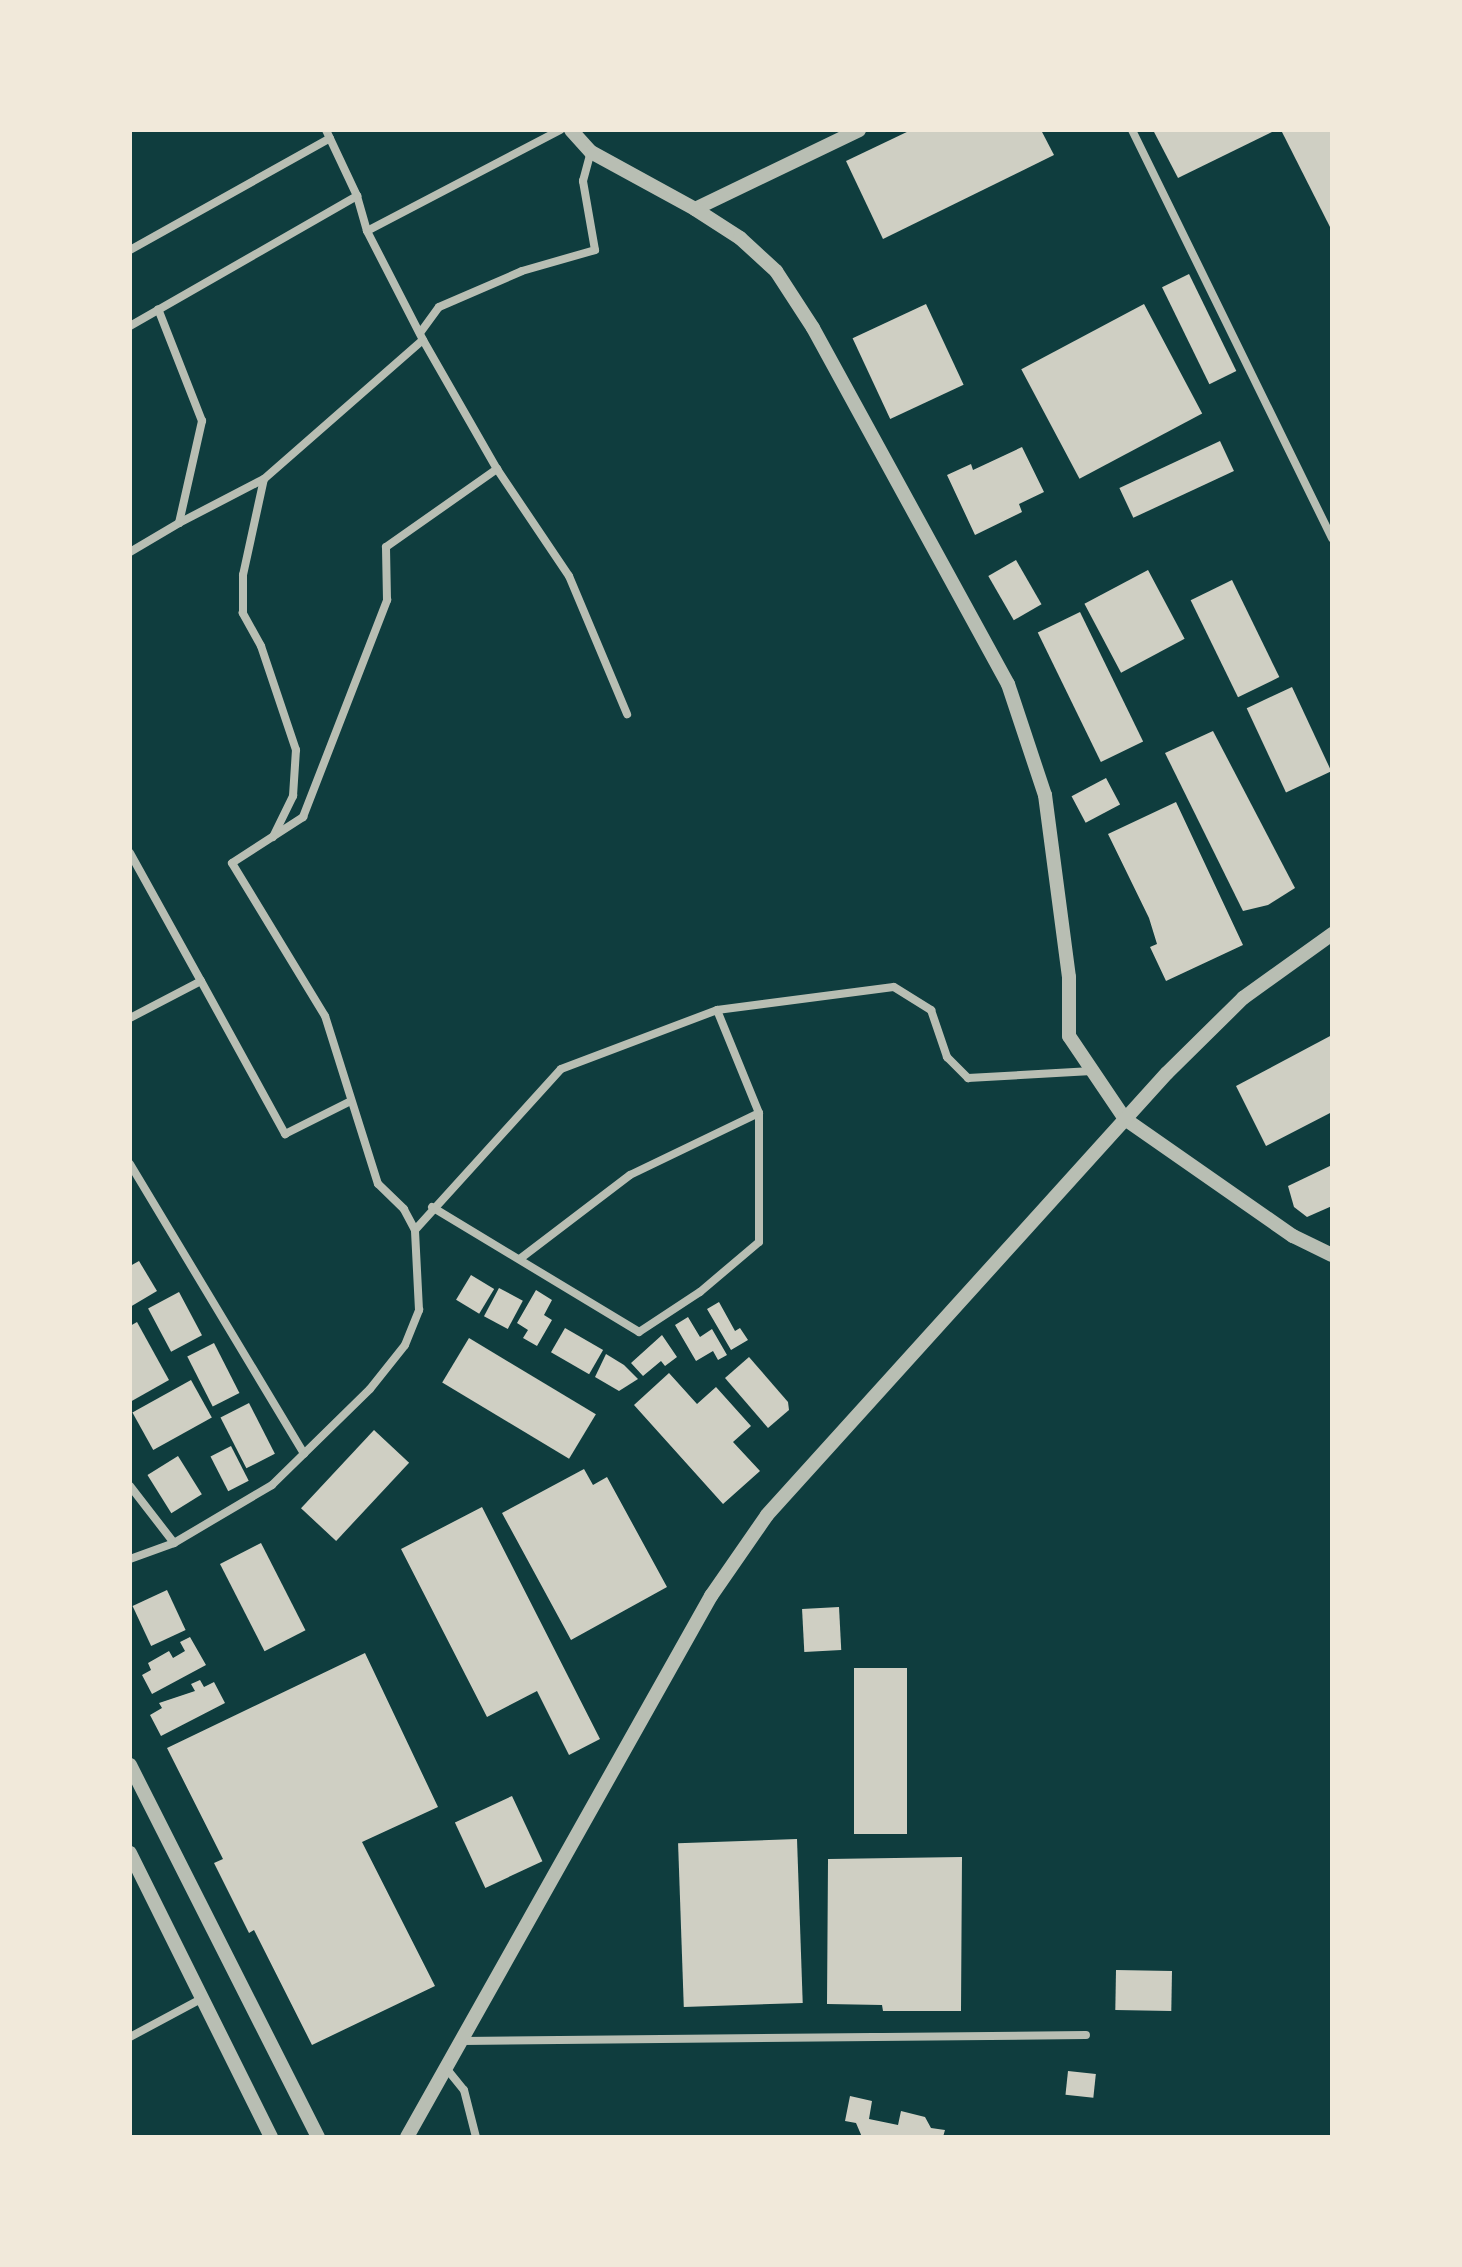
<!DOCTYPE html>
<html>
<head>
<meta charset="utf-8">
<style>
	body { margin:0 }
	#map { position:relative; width:1462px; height:2267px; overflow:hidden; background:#0f3d3e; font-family:Cabin,sans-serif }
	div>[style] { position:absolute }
	.building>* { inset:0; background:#cfcfc3; transform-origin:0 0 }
	.minor>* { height:8px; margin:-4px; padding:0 4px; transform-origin:4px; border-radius:4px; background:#b8beb3 }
	.tertiary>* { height:14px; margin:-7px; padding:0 7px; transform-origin:7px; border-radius:7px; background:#b8beb3 }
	span { translate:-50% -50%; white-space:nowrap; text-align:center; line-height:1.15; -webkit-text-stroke:7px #f1e9da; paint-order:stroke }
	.frame { position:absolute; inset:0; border:132px solid #f1e9da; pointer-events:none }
</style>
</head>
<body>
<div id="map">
	<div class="building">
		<div style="clip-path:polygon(911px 130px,1041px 130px,1054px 155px,883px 239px,846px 161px)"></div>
		<div style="clip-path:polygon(1153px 130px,1276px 130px,1178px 178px)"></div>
		<div style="clip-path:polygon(1281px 130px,1332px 130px,1332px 226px,1330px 227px)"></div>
		<div style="left:1189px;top:274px;width:108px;height:30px;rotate:64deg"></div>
		<div style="left:926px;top:304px;width:89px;height:81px;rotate:65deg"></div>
		<div style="left:1144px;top:304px;width:124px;height:139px;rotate:62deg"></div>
		<div style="left:1220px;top:441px;width:33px;height:111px;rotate:65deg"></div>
		<div style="clip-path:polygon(1022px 447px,1044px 492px,1019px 504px,1022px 512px,975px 535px,947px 475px,971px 464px,973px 470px)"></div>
		<div style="left:1016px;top:560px;width:51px;height:32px;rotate:60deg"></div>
		<div style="left:1148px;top:570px;width:78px;height:72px;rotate:62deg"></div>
		<div style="left:1232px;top:580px;width:108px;height:46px;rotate:64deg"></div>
		<div style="left:1080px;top:612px;width:144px;height:47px;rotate:64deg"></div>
		<div style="left:1292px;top:687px;width:93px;height:50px;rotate:65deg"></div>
		<div style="clip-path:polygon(1213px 731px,1295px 888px,1268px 905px,1243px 911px,1165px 753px)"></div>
		<div style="left:1106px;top:778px;width:30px;height:39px;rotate:62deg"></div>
		<div style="clip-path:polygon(1176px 802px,1243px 945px,1166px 981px,1150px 947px,1157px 944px,1149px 918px,1108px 834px)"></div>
		<div style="clip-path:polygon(1332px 1035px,1332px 1112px,1266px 1146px,1236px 1086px)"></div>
		<div style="clip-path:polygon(1332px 1165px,1332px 1206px,1307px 1217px,1294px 1207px,1288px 1186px)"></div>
		<div style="clip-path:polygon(139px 1261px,157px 1291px,130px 1307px,130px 1266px)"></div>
		<div style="left:471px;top:1275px;width:27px;height:29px;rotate:31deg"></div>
		<div style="left:499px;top:1288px;width:27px;height:32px;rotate:28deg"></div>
		<div style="clip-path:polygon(536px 1290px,552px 1300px,544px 1315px,552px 1320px,537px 1346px,523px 1338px,528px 1330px,517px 1323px)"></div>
		<div style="left:179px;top:1292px;width:49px;height:35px;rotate:62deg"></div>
		<div style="clip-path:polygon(719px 1302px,735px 1331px,740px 1328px,748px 1340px,731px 1350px,707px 1309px)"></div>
		<div style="clip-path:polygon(688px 1317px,700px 1337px,712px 1329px,727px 1355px,718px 1360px,713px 1351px,696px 1361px,675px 1325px)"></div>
		<div style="clip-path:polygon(137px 1322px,169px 1380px,130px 1402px,130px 1326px)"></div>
		<div style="left:565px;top:1328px;width:44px;height:28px;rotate:30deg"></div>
		<div style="clip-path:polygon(662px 1335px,677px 1357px,665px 1366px,661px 1361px,643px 1376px,631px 1363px)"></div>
		<div style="left:469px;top:1338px;width:148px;height:52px;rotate:31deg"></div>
		<div style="left:214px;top:1343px;width:56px;height:30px;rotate:63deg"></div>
		<div style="clip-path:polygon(606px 1354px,624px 1365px,638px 1379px,619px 1391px,595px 1377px)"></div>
		<div style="clip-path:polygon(749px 1357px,788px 1402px,789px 1410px,768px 1428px,725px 1378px)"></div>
		<div style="clip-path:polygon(669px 1373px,697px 1404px,716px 1387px,751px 1426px,733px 1442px,760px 1471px,723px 1504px,634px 1405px)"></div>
		<div style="left:191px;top:1380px;width:43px;height:67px;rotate:61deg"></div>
		<div style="left:249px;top:1403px;width:57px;height:32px;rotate:63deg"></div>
		<div style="left:374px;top:1430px;width:48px;height:107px;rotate:43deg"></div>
		<div style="left:231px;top:1446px;width:39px;height:23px;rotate:63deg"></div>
		<div style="left:178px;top:1456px;width:45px;height:36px;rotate:58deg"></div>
		<div style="clip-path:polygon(584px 1469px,593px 1485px,607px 1477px,667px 1587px,571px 1640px,502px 1513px)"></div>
		<div style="clip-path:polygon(482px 1507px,600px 1739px,569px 1755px,537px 1691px,487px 1717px,401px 1549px)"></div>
		<div style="left:261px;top:1543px;width:98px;height:46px;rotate:63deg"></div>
		<div style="left:167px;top:1590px;width:44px;height:38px;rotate:65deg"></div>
		<div style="left:839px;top:1607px;width:43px;height:37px;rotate:87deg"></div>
		<div style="clip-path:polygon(190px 1637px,206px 1665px,152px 1694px,142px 1675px,151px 1670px,148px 1663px,169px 1651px,173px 1658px,185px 1651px,180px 1642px)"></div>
		<div style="clip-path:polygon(365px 1653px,438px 1807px,362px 1842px,435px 1986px,312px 2045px,254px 1930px,249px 1933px,214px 1863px,223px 1859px,167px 1748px)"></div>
		<div style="left:854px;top:1668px;width:53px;height:166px"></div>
		<div style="clip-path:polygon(200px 1680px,204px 1687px,214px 1682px,225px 1703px,161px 1736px,150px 1715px,162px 1708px,159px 1703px,195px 1691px,191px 1684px)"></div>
		<div style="left:512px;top:1796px;width:72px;height:63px;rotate:65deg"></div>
		<div style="left:797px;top:1839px;width:164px;height:119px;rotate:88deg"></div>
		<div style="clip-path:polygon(962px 1857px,961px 2011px,883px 2011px,882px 2005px,827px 2004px,828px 1859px)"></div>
		<div style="left:1116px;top:1970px;width:56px;height:40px;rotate:1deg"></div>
		<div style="left:1068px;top:2071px;width:28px;height:24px;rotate:6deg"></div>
		<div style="clip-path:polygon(850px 2096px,872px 2101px,869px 2119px,898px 2125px,901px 2111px,925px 2117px,931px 2128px,945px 2130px,943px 2137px,862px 2137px,856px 2123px,845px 2121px)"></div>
	</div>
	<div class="minor">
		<div style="left:326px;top:130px;width:73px;rotate:64.8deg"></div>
		<div style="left:357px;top:196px;width:36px;rotate:74deg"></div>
		<div style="left:367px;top:231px;width:123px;rotate:62.8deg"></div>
		<div style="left:423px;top:340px;width:149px;rotate:60.2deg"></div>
		<div style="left:497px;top:469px;width:129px;rotate:56.1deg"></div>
		<div style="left:569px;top:576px;width:150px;rotate:67.2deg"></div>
		<div style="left:1132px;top:130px;width:455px;rotate:63.9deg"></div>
		<div style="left:367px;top:231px;width:218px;rotate:-27.6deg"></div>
		<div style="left:130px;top:250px;width:229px;rotate:-29.2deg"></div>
		<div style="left:130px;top:326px;width:262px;rotate:-29.8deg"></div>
		<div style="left:420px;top:333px;width:32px;rotate:-54deg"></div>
		<div style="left:439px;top:307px;width:90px;rotate:-23.4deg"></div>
		<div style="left:522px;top:271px;width:76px;rotate:-16deg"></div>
		<div style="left:595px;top:250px;width:70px;rotate:-99.9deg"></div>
		<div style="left:583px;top:181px;width:30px;rotate:-75deg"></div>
		<div style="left:179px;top:523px;width:96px;rotate:-27.4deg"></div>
		<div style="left:130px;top:552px;width:57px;rotate:-30.6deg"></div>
		<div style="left:179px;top:523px;width:105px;rotate:-77.3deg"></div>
		<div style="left:202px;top:421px;width:120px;rotate:-111.4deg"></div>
		<div style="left:273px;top:837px;width:46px;rotate:-64deg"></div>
		<div style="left:293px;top:796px;width:46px;rotate:-86.3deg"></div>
		<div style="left:296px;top:750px;width:110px;rotate:-108.6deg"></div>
		<div style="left:261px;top:646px;width:38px;rotate:-119deg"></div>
		<div style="left:243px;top:613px;width:38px;rotate:-90deg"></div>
		<div style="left:243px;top:575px;width:98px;rotate:-77.7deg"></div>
		<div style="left:264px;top:479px;width:211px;rotate:-41.2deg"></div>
		<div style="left:130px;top:853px;width:146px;rotate:61deg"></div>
		<div style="left:201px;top:981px;width:80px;rotate:152.5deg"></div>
		<div style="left:201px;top:981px;width:175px;rotate:61.2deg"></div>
		<div style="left:285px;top:1134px;width:72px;rotate:-26.6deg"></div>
		<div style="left:130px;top:1164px;width:338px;rotate:59deg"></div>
		<div style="left:432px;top:1207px;width:242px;rotate:31.1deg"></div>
		<div style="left:639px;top:1332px;width:73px;rotate:-33.3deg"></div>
		<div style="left:700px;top:1292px;width:77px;rotate:-40.3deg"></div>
		<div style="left:759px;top:1242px;width:129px;rotate:-90deg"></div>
		<div style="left:759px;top:1113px;width:111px;rotate:-112.2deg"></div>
		<div style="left:415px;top:1230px;width:217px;rotate:-47.8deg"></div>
		<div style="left:561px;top:1069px;width:167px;rotate:-20.7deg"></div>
		<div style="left:717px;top:1010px;width:178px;rotate:-7.4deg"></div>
		<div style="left:894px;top:987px;width:44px;rotate:31.9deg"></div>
		<div style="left:931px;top:1010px;width:50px;rotate:71.2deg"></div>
		<div style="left:947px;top:1057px;width:30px;rotate:45deg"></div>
		<div style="left:968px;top:1078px;width:124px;rotate:-3.2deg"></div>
		<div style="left:521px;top:1258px;width:137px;rotate:-37.3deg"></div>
		<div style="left:630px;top:1175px;width:143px;rotate:-25.7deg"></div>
		<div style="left:130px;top:1486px;width:72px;rotate:52.3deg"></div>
		<div style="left:130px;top:1559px;width:47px;rotate:-20deg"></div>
		<div style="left:174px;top:1543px;width:114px;rotate:-30.6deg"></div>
		<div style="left:272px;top:1485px;width:137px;rotate:-44.4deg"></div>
		<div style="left:370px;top:1389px;width:56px;rotate:-51.5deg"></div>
		<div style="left:405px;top:1345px;width:38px;rotate:-68deg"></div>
		<div style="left:419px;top:1310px;width:80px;rotate:-92.9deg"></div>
		<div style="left:415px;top:1230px;width:24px;rotate:-118deg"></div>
		<div style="left:404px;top:1209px;width:36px;rotate:-136deg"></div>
		<div style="left:378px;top:1184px;width:176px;rotate:-107.5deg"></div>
		<div style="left:325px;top:1016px;width:179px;rotate:-121.3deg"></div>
		<div style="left:232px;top:863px;width:85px;rotate:-32.9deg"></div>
		<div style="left:303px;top:817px;width:233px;rotate:-68.8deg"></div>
		<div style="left:387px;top:600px;width:53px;rotate:-91.1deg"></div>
		<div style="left:386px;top:547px;width:136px;rotate:-35.1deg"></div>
		<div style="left:130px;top:2037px;width:81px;rotate:-28.2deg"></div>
		<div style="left:462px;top:2041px;width:624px;rotate:-0.55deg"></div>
		<div style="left:446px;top:2068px;width:28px;rotate:51deg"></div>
		<div style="left:464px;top:2090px;width:49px;rotate:75.7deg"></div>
	</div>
	<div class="tertiary">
		<div style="left:571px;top:130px;width:30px;rotate:48deg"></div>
		<div style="left:591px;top:152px;width:119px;rotate:28.7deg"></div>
		<div style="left:695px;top:209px;width:182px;rotate:-25.7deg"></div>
		<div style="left:695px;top:209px;width:54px;rotate:32.8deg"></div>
		<div style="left:740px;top:238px;width:49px;rotate:42.5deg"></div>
		<div style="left:776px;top:271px;width:68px;rotate:57deg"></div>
		<div style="left:813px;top:328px;width:406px;rotate:61.3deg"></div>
		<div style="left:1008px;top:684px;width:117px;rotate:71.6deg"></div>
		<div style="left:1045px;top:795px;width:184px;rotate:82.5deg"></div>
		<div style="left:1069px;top:977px;width:59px;rotate:90deg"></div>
		<div style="left:1069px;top:1036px;width:100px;rotate:56deg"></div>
		<div style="left:1125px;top:1119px;width:205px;rotate:34.9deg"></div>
		<div style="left:1293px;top:1236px;width:43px;rotate:26deg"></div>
		<div style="left:130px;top:1765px;width:417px;rotate:63.2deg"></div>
		<div style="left:130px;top:1853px;width:317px;rotate:63.6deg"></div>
		<div style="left:407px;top:2137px;width:621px;rotate:-60.67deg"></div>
		<div style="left:711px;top:1596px;width:98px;rotate:-55.3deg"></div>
		<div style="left:767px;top:1515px;width:596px;rotate:-47.86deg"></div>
		<div style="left:1167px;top:1073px;width:107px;rotate:-44.6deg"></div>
		<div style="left:1243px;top:998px;width:110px;rotate:-35.7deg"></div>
	</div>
	<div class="frame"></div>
</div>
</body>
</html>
